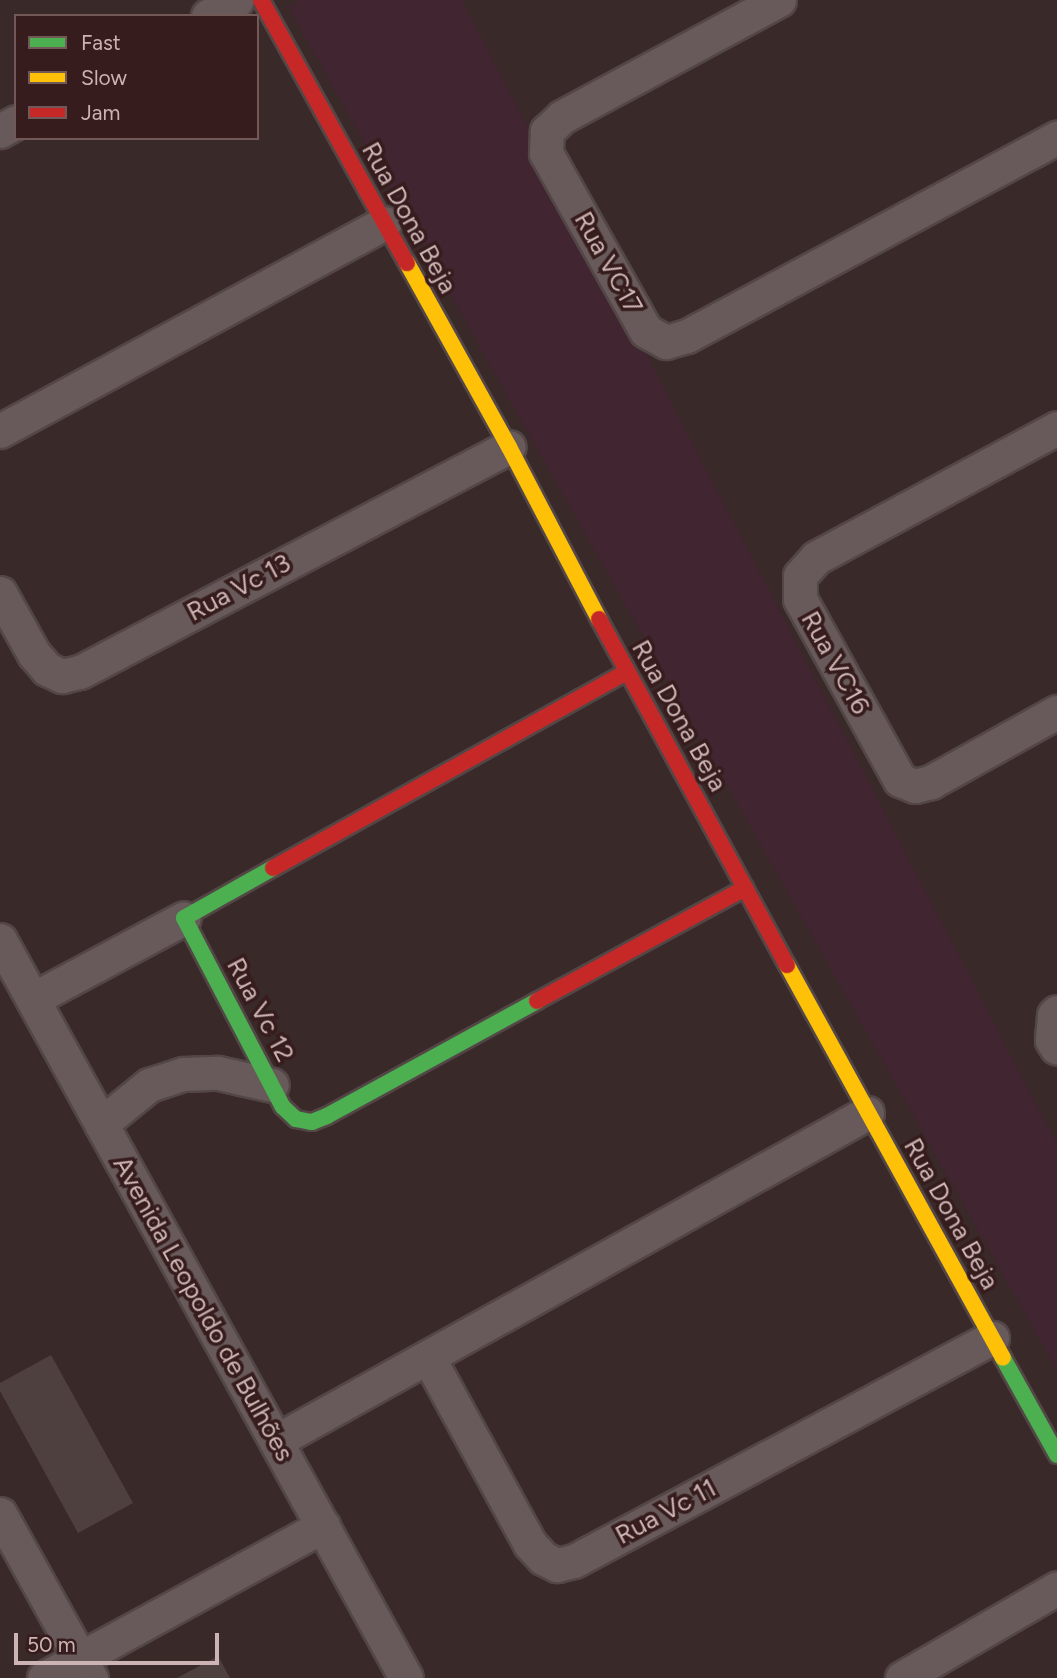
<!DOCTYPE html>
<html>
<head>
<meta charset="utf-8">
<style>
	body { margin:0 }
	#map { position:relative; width:1057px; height:1678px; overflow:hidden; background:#3a2929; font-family:Figtree,sans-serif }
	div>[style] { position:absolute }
	.green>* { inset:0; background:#412531 }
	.building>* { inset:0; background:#4f4040 }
	.roads { filter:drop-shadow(2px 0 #534646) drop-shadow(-2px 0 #534646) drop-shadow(0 2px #534646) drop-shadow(0 -2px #534646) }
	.street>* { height:33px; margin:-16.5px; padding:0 16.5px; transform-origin:16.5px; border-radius:16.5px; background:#685a5a }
	.fast>* { height:16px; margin:-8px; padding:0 8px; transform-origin:8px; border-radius:8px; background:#4caf50 }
	.slow>* { height:16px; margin:-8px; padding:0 8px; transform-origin:8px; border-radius:8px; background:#ffc107 }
	.jam>* { height:16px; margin:-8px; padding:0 8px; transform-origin:8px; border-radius:8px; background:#c62828 }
	span { translate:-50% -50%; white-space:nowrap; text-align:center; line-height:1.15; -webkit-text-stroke:7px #361c1c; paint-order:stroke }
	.street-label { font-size:26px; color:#cbb4b3 }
	.legend { position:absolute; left:14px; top:14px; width:245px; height:126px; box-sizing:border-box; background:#361c1c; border:2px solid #725958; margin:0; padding:9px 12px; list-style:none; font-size:21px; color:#cbb4b3 }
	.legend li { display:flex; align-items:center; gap:14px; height:35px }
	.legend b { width:35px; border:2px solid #725958 }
	.scale { position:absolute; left:14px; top:1633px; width:205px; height:32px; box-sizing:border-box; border:4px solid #cbb4b3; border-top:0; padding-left:9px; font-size:21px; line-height:24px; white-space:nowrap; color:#cbb4b3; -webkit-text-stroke:5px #361c1c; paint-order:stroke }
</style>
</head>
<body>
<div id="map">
	<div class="green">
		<div style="clip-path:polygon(301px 0,462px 0,1057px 1144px,1057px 1370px,288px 7px)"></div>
	</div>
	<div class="building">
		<div style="clip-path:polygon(51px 1355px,133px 1503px,78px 1533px,0 1391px,0 1383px)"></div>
		<div style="clip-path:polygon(218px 1656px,230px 1678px,177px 1678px)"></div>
	</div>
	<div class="roads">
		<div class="street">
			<div style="left:779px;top:0;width:247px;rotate:151.7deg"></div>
			<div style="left:562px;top:117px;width:21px;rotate:137deg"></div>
			<div style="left:547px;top:131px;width:22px;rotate:93deg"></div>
			<div style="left:546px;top:153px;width:204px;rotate:60.7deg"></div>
			<div style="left:646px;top:331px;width:23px;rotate:29deg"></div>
			<div style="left:666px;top:342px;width:22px;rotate:-16deg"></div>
			<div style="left:687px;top:336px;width:420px;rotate:-28.2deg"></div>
			<div style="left:208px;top:16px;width:33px;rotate:-29deg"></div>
			<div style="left:0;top:131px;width:18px;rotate:-29deg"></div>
			<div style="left:1057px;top:428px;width:274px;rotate:151.7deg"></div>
			<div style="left:816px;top:558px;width:24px;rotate:132deg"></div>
			<div style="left:800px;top:576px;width:23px;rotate:90deg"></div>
			<div style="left:800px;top:599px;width:207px;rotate:61.1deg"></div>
			<div style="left:900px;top:780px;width:16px;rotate:22deg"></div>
			<div style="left:915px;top:786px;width:16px;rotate:-14deg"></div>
			<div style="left:931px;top:782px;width:144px;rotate:-29.1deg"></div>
			<div style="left:0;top:431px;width:437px;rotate:-28.4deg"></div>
			<div style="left:0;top:593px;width:70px;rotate:60.9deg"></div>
			<div style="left:34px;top:654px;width:20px;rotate:49deg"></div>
			<div style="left:47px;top:669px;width:17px;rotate:25deg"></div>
			<div style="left:62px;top:676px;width:18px;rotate:-13deg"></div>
			<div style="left:80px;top:672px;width:484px;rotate:-27.7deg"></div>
			<div style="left:0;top:940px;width:842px;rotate:61.18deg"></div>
			<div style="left:33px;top:999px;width:171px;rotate:-28.2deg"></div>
			<div style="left:1057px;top:1012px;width:4px;rotate:135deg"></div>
			<div style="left:1054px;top:1015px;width:25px;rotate:95deg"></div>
			<div style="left:1052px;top:1040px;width:9px;rotate:58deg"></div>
			<div style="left:101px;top:1124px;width:62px;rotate:-39.1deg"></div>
			<div style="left:149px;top:1085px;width:36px;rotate:-18deg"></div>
			<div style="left:183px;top:1074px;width:35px;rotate:-2deg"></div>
			<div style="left:218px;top:1073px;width:55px;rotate:12.5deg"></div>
			<div style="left:428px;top:1357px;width:213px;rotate:61.4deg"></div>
			<div style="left:530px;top:1544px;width:19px;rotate:47deg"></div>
			<div style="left:543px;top:1558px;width:16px;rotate:27deg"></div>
			<div style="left:557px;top:1565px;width:17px;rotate:-13deg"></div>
			<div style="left:574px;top:1561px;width:474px;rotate:-28.1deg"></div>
			<div style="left:276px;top:1441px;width:676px;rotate:-29.03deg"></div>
			<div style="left:0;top:1514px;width:188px;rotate:61deg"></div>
			<div style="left:44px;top:1678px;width:318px;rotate:-28.6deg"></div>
			<div style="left:902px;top:1678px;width:179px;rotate:-30.1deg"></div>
		</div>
		<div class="fast">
			<div style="left:273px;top:868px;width:102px;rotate:150.7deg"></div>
			<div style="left:184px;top:918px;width:213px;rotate:62.4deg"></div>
			<div style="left:283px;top:1107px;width:18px;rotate:43deg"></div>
			<div style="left:296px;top:1119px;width:16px;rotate:11deg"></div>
			<div style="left:312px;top:1122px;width:16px;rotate:-22deg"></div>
			<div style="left:327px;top:1116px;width:239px;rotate:-28.7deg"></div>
			<div style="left:1003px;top:1358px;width:111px;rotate:60.9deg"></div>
		</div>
		<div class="slow">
			<div style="left:407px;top:263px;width:210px;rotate:61deg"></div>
			<div style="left:509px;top:447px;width:194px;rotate:62.4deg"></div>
			<div style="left:787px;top:965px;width:448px;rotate:61.2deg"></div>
		</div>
		<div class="jam">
			<div style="left:261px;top:0;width:301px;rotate:61deg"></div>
			<div style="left:599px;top:619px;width:394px;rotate:61.5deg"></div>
			<div style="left:273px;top:868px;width:404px;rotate:-29deg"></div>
			<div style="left:537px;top:1001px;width:237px;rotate:-28.5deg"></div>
		</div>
	</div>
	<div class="street-label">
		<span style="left:409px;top:218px;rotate:61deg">Rua Dona Beja</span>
		<span style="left:608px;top:263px;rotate:61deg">Rua VC17</span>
		<span style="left:239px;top:588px;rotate:-28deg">Rua Vc 13</span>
		<span style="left:835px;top:663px;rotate:61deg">Rua VC16</span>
		<span style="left:679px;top:716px;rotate:61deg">Rua Dona Beja</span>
		<span style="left:260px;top:1010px;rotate:62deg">Rua Vc 12</span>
		<span style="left:951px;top:1214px;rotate:61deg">Rua Dona Beja</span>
		<span style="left:203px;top:1309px;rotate:61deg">Avenida Leopoldo de Bulhões</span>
		<span style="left:666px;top:1512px;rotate:-28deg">Rua Vc 11</span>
	</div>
	<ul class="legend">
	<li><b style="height:9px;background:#4caf50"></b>Fast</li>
	<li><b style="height:9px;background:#ffc107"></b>Slow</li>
	<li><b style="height:9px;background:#c62828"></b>Jam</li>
	</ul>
	<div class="scale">50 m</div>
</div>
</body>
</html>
